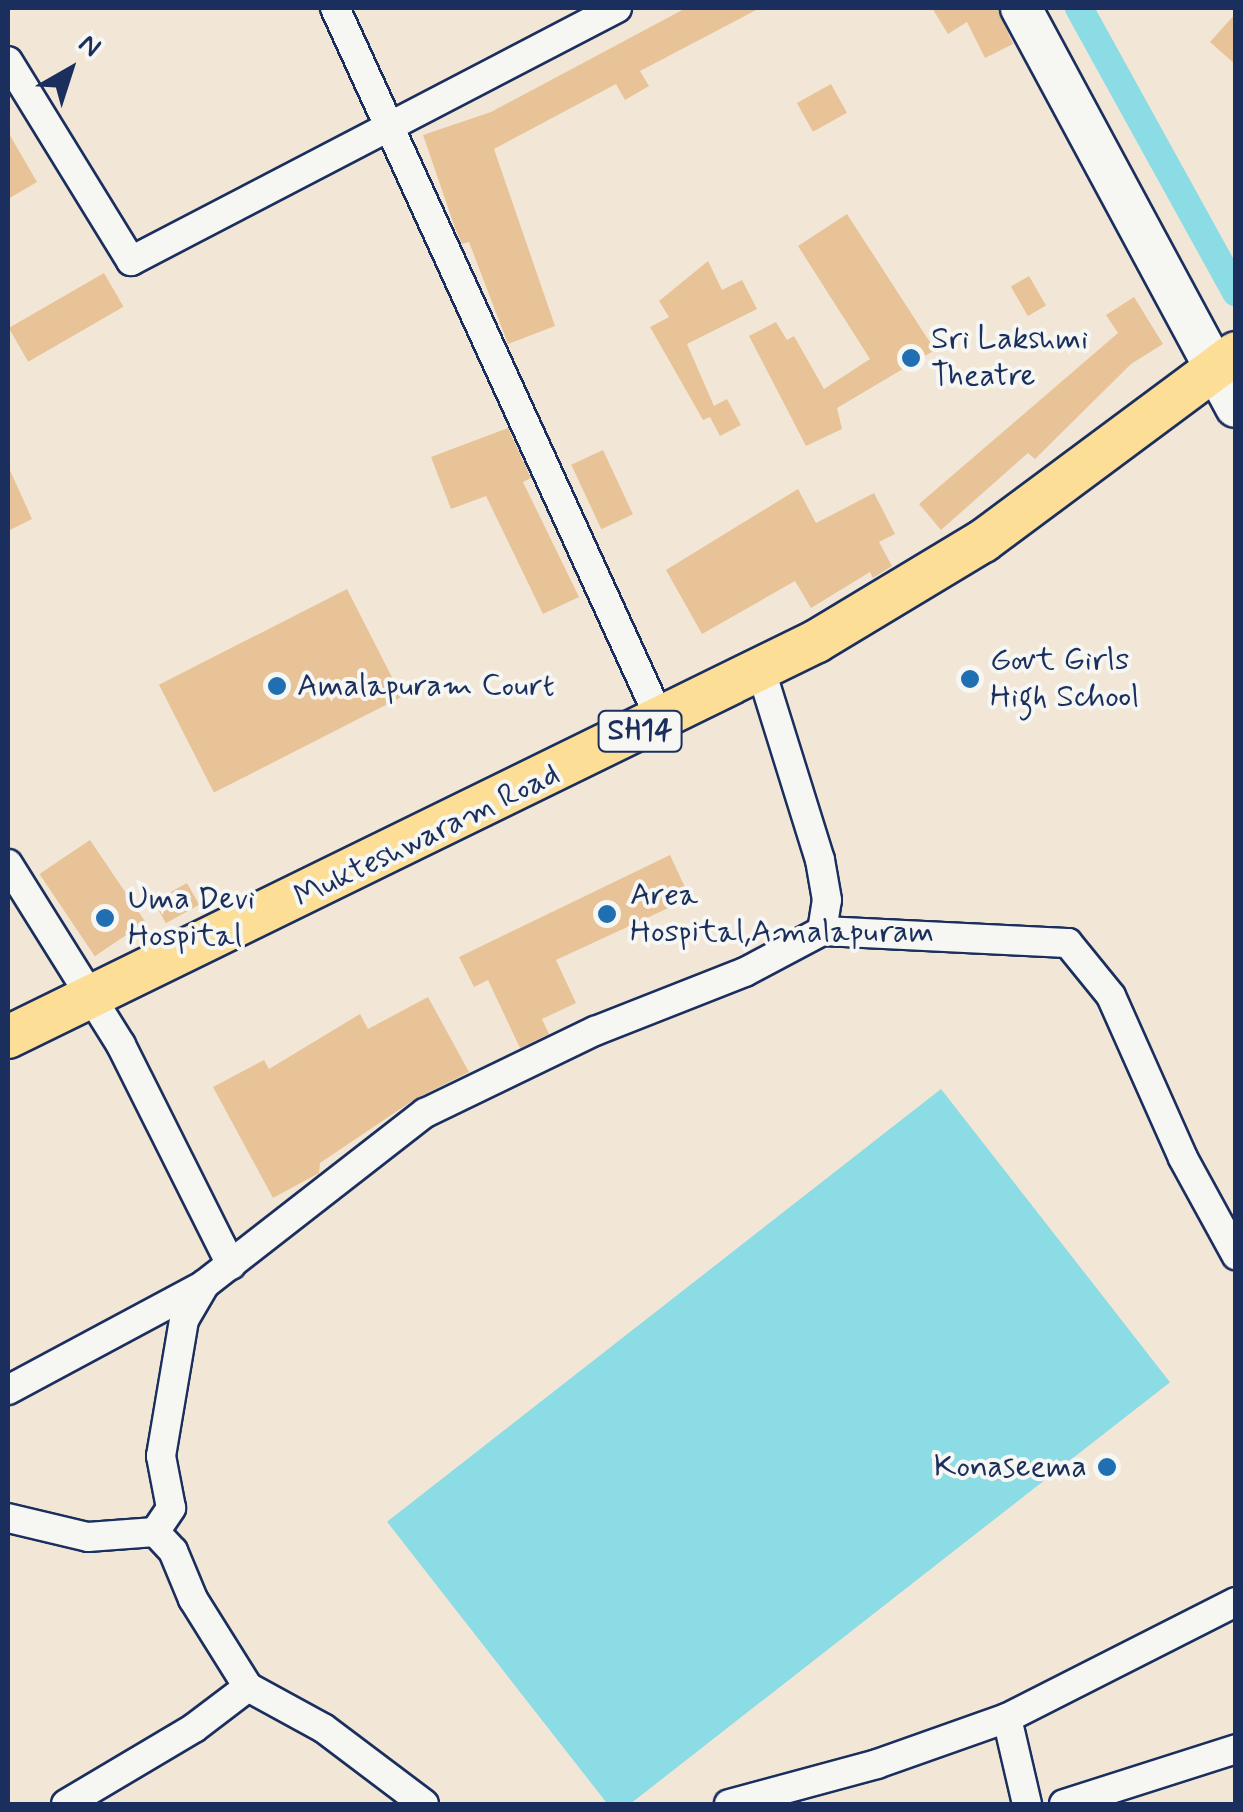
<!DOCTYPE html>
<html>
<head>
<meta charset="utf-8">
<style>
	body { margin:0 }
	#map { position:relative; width:1243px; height:1812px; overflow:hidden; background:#f2e7d7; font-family:Mynerve,sans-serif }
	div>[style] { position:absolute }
	.water>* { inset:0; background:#8bdce5; transform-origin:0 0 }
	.canal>* { height:28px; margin:-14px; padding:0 14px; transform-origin:14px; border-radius:14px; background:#8bdce5 }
	.building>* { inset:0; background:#e8c398; transform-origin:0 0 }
	.roads { filter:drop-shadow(2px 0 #1b2f5e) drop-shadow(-2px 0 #1b2f5e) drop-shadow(0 2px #1b2f5e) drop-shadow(0 -2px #1b2f5e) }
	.street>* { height:28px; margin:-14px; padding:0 14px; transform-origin:14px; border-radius:14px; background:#f6f6f2 }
	.secondary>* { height:40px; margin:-20px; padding:0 20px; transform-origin:20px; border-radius:20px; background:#f6f6f2 }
	.primary>* { height:42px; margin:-21px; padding:0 21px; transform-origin:21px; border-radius:21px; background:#fdde96 }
	.dots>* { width:28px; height:28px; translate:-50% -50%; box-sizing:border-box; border:5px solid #f6f6f2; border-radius:50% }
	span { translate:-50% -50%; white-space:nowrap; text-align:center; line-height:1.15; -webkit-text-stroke:8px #f6f6f2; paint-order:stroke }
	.shield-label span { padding:2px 8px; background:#f6f6f2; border:2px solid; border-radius:8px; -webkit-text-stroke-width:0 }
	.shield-label { font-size:30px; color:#1b2f5e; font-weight:700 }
	.poi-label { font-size:32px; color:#1b2f5e }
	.left { translate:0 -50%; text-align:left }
	.right { translate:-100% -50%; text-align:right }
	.street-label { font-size:32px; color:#1b2f5e }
	.frame { position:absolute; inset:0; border:10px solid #1b2f5e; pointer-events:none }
	.north { position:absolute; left:20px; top:20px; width:100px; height:100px; -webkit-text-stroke:8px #f6f6f2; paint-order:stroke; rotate:39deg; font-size:28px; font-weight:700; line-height:40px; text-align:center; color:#1b2f5e }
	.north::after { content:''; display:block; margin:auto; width:35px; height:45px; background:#1b2f5e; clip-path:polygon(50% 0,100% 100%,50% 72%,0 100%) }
</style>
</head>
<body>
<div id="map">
	<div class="water">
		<div style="left:941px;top:1089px;width:372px;height:703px;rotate:52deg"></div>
	</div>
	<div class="canal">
		<div style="left:1079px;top:8px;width:325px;rotate:61.1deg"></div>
	</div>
	<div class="building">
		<div style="clip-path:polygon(686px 8px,760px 8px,640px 71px,649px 86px,625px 100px,616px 84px,494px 149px,555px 326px,508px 344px,469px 242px,462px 244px,455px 228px,423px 135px,491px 112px)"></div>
		<div style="clip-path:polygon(932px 8px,997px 8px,1013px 44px,985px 58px,967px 22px,948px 34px)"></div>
		<div style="clip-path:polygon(1236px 13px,1236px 65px,1210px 42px)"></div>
		<div style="left:831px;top:84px;width:33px;height:39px;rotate:61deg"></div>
		<div style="clip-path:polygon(8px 132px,37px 182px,8px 199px)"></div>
		<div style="clip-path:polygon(847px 214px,935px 350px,837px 408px,842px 429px,806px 446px,749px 336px,776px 322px,787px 340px,794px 336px,824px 389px,870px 359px,798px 246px)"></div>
		<div style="clip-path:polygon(708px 261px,722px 290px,742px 280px,757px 309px,687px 344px,714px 406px,727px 399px,741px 425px,720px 436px,710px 417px,703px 420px,650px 327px,669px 317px,659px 301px)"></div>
		<div style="left:104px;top:273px;width:39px;height:110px;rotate:60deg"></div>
		<div style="left:1029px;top:276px;width:34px;height:21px;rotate:60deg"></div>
		<div style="clip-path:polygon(1134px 297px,1163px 344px,1131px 364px,1035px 459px,1028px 453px,941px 530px,919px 504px,1118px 333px,1106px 315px)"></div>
		<div style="clip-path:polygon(508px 428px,531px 478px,523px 482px,579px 597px,543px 614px,486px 496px,451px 509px,431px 457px)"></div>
		<div style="left:603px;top:450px;width:71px;height:35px;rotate:65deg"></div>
		<div style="clip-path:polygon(8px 466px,32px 519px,8px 531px)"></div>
		<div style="clip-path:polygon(798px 489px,816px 523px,874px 493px,895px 534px,879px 542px,892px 566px,873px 578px,870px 572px,811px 608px,795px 581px,702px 634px,666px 570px)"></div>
		<div style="left:347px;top:589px;width:121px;height:211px;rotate:63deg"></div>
		<div style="left:90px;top:840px;width:99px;height:61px;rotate:56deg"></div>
		<div style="clip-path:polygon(670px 855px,690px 898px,556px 960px,576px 1003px,542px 1019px,549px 1034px,520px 1048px,488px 980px,474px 987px,459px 957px)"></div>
		<div style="left:187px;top:883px;width:25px;height:38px;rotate:61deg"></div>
		<div style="clip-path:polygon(428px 997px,469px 1072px,415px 1099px,320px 1163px,319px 1173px,273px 1198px,213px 1087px,264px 1060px,269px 1069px,360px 1014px,368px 1029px)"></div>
	</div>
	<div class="roads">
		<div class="street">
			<div style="left:335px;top:8px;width:784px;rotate:65.43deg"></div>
			<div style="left:8px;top:61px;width:235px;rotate:58.4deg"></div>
			<div style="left:131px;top:261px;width:548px;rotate:-27.5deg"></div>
			<div style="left:8px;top:864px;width:213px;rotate:58deg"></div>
			<div style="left:121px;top:1045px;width:246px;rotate:63.4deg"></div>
			<div style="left:822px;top:931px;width:246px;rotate:2.8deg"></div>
			<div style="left:1068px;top:943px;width:68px;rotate:50.9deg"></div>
			<div style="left:1111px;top:996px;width:177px;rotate:66deg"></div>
			<div style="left:1183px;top:1158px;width:111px;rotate:61.3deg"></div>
			<div style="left:8px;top:1390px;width:222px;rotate:-28.2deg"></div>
			<div style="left:8px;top:1518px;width:82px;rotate:13.4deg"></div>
			<div style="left:88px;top:1537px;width:67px;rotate:-4.3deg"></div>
			<div style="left:1007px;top:1718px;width:88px;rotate:76.9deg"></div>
			<div style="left:66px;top:1804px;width:149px;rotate:-30.7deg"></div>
			<div style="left:194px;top:1728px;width:68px;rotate:-37.2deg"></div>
			<div style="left:424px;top:1804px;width:126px;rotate:-143deg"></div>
			<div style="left:323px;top:1728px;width:85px;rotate:-151.3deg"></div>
			<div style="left:248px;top:1687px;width:104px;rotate:-122deg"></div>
			<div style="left:193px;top:1599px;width:52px;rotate:-112.6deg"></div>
			<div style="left:173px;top:1551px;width:26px;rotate:-133deg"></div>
			<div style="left:155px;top:1532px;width:29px;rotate:-56deg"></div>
			<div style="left:171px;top:1508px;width:53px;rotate:-100.9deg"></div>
			<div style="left:161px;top:1456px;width:138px;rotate:-80.4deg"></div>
			<div style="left:184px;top:1320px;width:42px;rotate:-59.7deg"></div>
			<div style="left:205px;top:1284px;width:279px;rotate:-37.9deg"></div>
			<div style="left:425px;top:1113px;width:189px;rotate:-25.8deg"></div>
			<div style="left:595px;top:1031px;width:161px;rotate:-21.5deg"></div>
			<div style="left:745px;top:972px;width:87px;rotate:-28deg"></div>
			<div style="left:822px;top:931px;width:31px;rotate:-81deg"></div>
			<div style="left:827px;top:900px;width:41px;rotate:-99.9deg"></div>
			<div style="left:820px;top:860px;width:198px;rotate:-107.3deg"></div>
			<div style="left:729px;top:1804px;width:153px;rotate:-15.1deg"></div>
			<div style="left:877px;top:1764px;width:138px;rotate:-19.5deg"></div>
			<div style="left:1007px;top:1718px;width:257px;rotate:-26.9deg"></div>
			<div style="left:1064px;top:1804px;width:181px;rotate:-17.7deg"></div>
		</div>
		<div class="secondary">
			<div style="left:1021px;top:8px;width:453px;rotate:61.7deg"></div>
		</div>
		<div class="primary">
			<div style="left:8px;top:1037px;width:901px;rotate:-26.08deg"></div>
			<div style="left:817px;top:641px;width:194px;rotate:-31.1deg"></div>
			<div style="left:983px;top:541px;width:315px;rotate:-36.6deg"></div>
		</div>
	</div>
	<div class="dots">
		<div style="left:911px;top:358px;background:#1f6fb2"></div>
		<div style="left:970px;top:679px;background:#1f6fb2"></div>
		<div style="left:277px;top:686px;background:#1f6fb2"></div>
		<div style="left:607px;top:914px;background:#1f6fb2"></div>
		<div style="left:105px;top:918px;background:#1f6fb2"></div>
		<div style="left:1107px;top:1467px;background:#1f6fb2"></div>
	</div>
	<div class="shield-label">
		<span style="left:640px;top:731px">SH14</span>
	</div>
	<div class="poi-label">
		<span class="left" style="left:931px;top:358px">Sri Lakshmi<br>Theatre</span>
		<span class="left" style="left:990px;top:679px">Govt Girls<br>High School</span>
		<span class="left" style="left:297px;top:686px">Amalapuram Court</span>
		<span class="left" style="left:630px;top:914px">Area<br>Hospital,Amalapuram</span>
		<span class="left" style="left:128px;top:918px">Uma Devi<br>Hospital</span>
		<span class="right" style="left:1087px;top:1467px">Konaseema</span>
	</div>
	<div class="street-label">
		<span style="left:427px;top:836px;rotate:-26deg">Mukteshwaram Road</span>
	</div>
	<div class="frame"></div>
	<div class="north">N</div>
</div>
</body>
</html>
